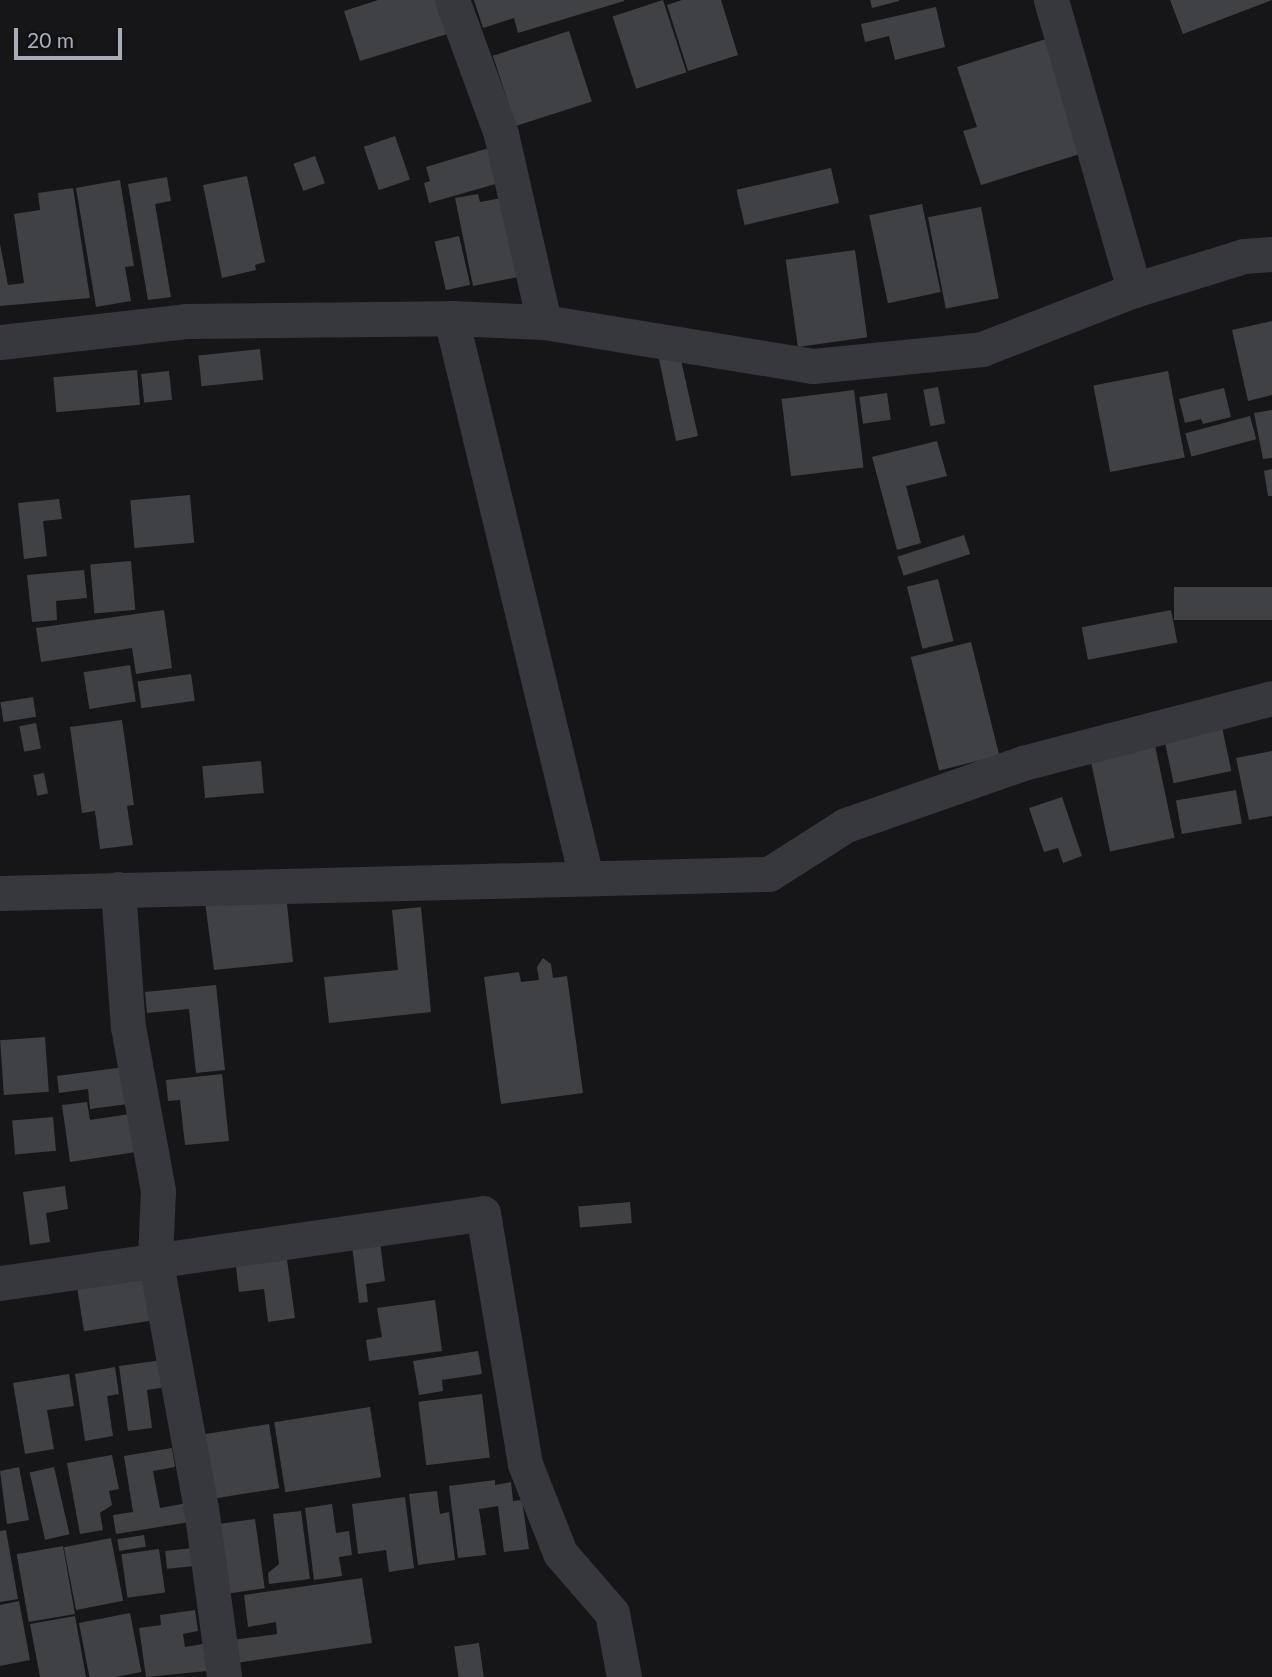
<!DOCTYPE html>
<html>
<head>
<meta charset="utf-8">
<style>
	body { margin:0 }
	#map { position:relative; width:1272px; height:1677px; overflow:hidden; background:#161618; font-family:Lato,sans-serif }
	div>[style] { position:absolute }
	.building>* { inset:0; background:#404145; transform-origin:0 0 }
	.street>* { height:35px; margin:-17.5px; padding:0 17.5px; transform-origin:17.5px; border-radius:17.5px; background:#37383d }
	span { translate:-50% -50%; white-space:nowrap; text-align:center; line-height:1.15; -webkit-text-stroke:5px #111113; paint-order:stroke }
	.scale { position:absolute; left:14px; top:28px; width:108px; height:32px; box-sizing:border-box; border:4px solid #a8adb8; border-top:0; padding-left:9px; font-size:21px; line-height:24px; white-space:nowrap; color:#a8adb8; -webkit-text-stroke:5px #111113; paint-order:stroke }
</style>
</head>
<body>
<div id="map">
	<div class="building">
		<div style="clip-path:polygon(378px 0,436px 0,447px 34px,360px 61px,344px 11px)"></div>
		<div style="clip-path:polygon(474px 0,624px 0,624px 1px,518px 33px,514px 18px,483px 28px)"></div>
		<div style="left:663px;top:0;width:76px;height:53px;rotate:72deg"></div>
		<div style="clip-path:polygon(682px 0,721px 0,738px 55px,688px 71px,667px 5px)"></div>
		<div style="clip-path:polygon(870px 0,899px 0,899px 1px,872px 8px)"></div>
		<div style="clip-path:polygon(1170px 0,1272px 0,1183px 34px)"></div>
		<div style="clip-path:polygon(936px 7px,945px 47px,895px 60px,889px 36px,865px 42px,861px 24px)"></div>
		<div style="left:569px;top:31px;width:74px;height:80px;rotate:72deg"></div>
		<div style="clip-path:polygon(1046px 39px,1083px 153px,981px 185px,963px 131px,977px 127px,957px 67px)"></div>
		<div style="left:395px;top:136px;width:46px;height:33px;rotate:71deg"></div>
		<div style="clip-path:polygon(489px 148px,499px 183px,429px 203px,424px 183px,430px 181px,426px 167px)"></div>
		<div style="left:315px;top:156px;width:29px;height:23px;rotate:70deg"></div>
		<div style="left:831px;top:168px;width:36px;height:97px;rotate:77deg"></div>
		<div style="clip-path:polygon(247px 176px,265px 262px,255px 265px,256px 270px,222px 278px,203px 185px)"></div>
		<div style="clip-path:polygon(167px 177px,171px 201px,155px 204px,171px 297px,148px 300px,128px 184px)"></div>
		<div style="clip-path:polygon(120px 180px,134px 266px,125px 267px,131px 301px,96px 307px,76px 188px)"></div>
		<div style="clip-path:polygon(73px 188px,90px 298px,0 306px,0 244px,8px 285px,24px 283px,14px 214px,40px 210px,38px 193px)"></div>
		<div style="clip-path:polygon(478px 194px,480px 202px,502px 198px,518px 277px,473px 286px,455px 198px)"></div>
		<div style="left:922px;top:204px;width:90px;height:54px;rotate:78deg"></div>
		<div style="left:981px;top:207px;width:93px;height:54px;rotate:79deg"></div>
		<div style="left:459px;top:236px;width:50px;height:25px;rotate:77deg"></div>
		<div style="left:855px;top:250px;width:88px;height:70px;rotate:82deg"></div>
		<div style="clip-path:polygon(1272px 321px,1272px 395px,1248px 401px,1232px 330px)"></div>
		<div style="left:260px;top:349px;width:31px;height:62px;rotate:84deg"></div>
		<div style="clip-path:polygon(658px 354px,681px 360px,698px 436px,676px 441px)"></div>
		<div style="left:137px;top:370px;width:35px;height:84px;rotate:85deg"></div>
		<div style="left:169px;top:371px;width:29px;height:28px;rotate:84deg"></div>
		<div style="left:1168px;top:371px;width:88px;height:76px;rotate:79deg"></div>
		<div style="left:938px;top:387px;width:37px;height:15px;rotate:79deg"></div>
		<div style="clip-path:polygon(1224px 388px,1231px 417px,1203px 424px,1201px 419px,1185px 423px,1179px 399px)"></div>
		<div style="left:854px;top:390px;width:78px;height:73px;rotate:83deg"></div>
		<div style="left:887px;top:393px;width:27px;height:28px;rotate:82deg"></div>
		<div style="clip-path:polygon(1272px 410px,1272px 458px,1263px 459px,1254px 413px)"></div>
		<div style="left:1250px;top:416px;width:24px;height:67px;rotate:75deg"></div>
		<div style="clip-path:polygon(937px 441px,947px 476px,906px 486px,921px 543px,897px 550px,872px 457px)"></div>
		<div style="clip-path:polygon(1272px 469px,1272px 496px,1268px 496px,1264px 471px)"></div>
		<div style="left:190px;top:495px;width:48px;height:60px;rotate:85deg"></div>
		<div style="clip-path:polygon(59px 499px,62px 519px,43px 521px,47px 556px,24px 559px,18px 503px)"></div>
		<div style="left:964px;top:535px;width:20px;height:70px;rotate:72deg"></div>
		<div style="left:131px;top:561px;width:49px;height:41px;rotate:85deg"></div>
		<div style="clip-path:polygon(84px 570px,87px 598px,56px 601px,57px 620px,32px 622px,27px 575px)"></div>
		<div style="left:938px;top:579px;width:64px;height:32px;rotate:76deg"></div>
		<div style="left:1272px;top:587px;width:33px;height:98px;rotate:90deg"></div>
		<div style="clip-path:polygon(164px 610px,172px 668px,136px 674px,132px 648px,41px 662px,36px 628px)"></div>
		<div style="left:1171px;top:610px;width:33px;height:91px;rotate:79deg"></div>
		<div style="left:971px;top:642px;width:117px;height:62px;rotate:76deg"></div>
		<div style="left:130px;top:665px;width:37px;height:47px;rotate:81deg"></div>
		<div style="left:191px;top:674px;width:27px;height:54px;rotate:82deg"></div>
		<div style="left:33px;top:697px;width:20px;height:33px;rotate:81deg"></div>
		<div style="clip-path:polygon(122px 720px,134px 805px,127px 806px,133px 845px,100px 849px,95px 811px,82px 813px,70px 727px)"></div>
		<div style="left:36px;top:723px;width:26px;height:17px;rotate:79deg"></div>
		<div style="left:1222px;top:727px;width:45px;height:59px;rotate:78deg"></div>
		<div style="left:1154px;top:741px;width:99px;height:66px;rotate:78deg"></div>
		<div style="clip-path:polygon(1272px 751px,1272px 816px,1249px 820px,1236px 758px)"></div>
		<div style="left:261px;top:761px;width:32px;height:59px;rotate:85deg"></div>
		<div style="left:44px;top:773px;width:21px;height:11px;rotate:79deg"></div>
		<div style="left:1236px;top:790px;width:34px;height:61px;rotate:80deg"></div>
		<div style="clip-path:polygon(1062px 797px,1082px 856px,1063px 863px,1058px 848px,1044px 852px,1029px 808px)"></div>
		<div style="clip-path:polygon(205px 902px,287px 904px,293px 962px,214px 970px)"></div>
		<div style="clip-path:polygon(421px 907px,431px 1012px,329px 1023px,324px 977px,398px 970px,392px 910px)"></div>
		<div style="clip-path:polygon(543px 958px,551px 964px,553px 978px,567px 976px,583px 1093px,501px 1104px,484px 977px,519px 972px,521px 982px,539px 980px,537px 967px)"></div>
		<div style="clip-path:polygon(216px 985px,225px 1070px,196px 1073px,189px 1009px,147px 1013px,145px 992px)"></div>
		<div style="left:45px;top:1037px;width:55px;height:45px;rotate:86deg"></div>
		<div style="clip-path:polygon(124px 1067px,128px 1104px,90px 1109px,88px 1089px,59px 1093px,57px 1076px)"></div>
		<div style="clip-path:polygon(222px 1074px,229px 1141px,185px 1145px,180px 1100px,168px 1101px,166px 1080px)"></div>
		<div style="clip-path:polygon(87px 1102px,90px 1120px,130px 1114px,136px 1152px,70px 1162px,62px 1105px)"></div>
		<div style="left:53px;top:1117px;width:34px;height:41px;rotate:85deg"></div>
		<div style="clip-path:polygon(65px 1186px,68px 1209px,46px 1213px,50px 1242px,30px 1245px,23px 1192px)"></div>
		<div style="left:630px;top:1202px;width:21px;height:52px;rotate:85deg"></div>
		<div style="clip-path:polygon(380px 1242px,385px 1281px,366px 1284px,368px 1302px,359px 1303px,352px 1245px)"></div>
		<div style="clip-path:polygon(286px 1252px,295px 1318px,268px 1322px,264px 1289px,239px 1292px,235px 1259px)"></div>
		<div style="left:151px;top:1275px;width:45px;height:75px;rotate:81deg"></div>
		<div style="clip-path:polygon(435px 1300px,442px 1351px,369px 1361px,366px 1340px,382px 1337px,377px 1308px)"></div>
		<div style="clip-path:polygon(478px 1351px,482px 1374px,442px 1380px,443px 1391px,419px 1395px,413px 1361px)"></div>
		<div style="clip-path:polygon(162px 1360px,166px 1387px,147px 1390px,152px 1428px,128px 1431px,119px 1366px)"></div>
		<div style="clip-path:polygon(115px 1367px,119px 1394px,107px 1396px,113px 1436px,85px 1441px,75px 1374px)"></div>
		<div style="clip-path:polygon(69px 1374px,74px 1406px,47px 1410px,54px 1449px,25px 1454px,13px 1383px)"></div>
		<div style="left:482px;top:1394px;width:64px;height:64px;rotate:83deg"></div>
		<div style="left:370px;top:1407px;width:71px;height:97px;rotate:81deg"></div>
		<div style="left:269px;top:1424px;width:65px;height:67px;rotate:81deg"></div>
		<div style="clip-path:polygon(172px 1448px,175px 1467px,153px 1471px,160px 1508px,187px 1503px,190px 1522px,116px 1534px,113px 1515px,133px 1512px,124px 1456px)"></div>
		<div style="clip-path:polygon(112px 1455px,119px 1489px,109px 1491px,112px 1505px,100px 1513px,103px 1530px,80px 1534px,67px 1463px)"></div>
		<div style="clip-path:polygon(19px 1467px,29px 1520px,7px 1524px,0 1471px)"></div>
		<div style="left:54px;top:1467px;width:69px;height:25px;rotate:77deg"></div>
		<div style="clip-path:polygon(495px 1480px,495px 1485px,511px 1482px,513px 1501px,522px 1500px,529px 1549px,504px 1552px,498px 1506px,479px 1509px,486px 1555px,458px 1558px,449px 1486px)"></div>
		<div style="clip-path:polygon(437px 1491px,440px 1514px,449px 1512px,455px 1560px,418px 1565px,409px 1494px)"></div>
		<div style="clip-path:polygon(405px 1497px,414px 1568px,389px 1572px,386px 1550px,358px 1554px,352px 1504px)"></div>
		<div style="clip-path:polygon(332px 1504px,336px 1533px,349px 1531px,352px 1555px,339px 1557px,342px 1576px,314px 1580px,305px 1508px)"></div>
		<div style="clip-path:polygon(301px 1511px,310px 1579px,269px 1584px,268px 1573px,279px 1564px,273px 1514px)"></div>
		<div style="left:255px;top:1519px;width:70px;height:40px;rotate:82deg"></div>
		<div style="clip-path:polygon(6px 1530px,18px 1599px,0 1602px,0 1531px)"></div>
		<div style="left:144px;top:1535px;width:12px;height:27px;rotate:81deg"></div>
		<div style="left:111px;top:1538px;width:64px;height:48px;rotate:79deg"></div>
		<div style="left:63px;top:1546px;width:69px;height:47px;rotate:80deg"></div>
		<div style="left:193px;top:1548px;width:18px;height:28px;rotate:84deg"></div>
		<div style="left:159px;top:1549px;width:44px;height:38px;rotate:82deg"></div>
		<div style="clip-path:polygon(362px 1578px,372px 1643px,236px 1663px,233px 1640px,277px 1634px,276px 1622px,248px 1627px,244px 1595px)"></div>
		<div style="clip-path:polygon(19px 1601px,30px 1660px,0 1666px,0 1605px)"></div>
		<div style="clip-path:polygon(195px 1610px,198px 1631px,183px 1634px,185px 1647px,203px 1644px,207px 1671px,146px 1677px,139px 1628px,161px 1625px,160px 1615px)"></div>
		<div style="left:130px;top:1613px;width:60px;height:52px;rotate:79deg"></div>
		<div style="clip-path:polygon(75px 1616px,86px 1677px,40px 1677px,30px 1624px)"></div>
		<div style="left:479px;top:1643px;width:34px;height:25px;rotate:82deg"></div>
	</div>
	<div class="street">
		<div style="left:452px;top:0;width:143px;rotate:69.9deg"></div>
		<div style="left:501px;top:134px;width:193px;rotate:77.1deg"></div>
		<div style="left:1051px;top:0;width:302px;rotate:74deg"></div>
		<div style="left:451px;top:318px;width:575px;rotate:76.42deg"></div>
		<div style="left:0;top:342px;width:187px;rotate:-6.4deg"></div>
		<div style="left:186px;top:321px;width:265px;rotate:-0.6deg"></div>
		<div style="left:451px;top:318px;width:93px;rotate:2.5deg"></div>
		<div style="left:544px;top:322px;width:273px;rotate:9.3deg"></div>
		<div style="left:813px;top:366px;width:170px;rotate:-5.7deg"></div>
		<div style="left:982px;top:349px;width:163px;rotate:-21.2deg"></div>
		<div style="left:1134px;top:290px;width:115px;rotate:-17.2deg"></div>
		<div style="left:1244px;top:256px;width:28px;rotate:-4deg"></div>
		<div style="left:118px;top:889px;width:138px;rotate:85.9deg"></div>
		<div style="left:128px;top:1027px;width:167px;rotate:79.6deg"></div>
		<div style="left:158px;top:1191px;width:67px;rotate:92.6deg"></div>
		<div style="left:155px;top:1258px;width:254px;rotate:79.6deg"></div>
		<div style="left:201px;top:1508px;width:171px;rotate:82.2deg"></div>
		<div style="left:0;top:893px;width:769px;rotate:-1.42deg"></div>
		<div style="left:769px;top:874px;width:91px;rotate:-32.5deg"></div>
		<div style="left:846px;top:825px;width:188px;rotate:-19.3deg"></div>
		<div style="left:1023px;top:763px;width:257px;rotate:-14.6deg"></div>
		<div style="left:0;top:1283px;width:488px;rotate:-8.2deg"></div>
		<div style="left:483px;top:1213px;width:254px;rotate:80.5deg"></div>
		<div style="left:525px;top:1464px;width:96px;rotate:68.5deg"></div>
		<div style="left:560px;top:1553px;width:79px;rotate:49.1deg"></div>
		<div style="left:612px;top:1613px;width:65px;rotate:79.4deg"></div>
	</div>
	<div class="scale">20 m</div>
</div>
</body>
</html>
